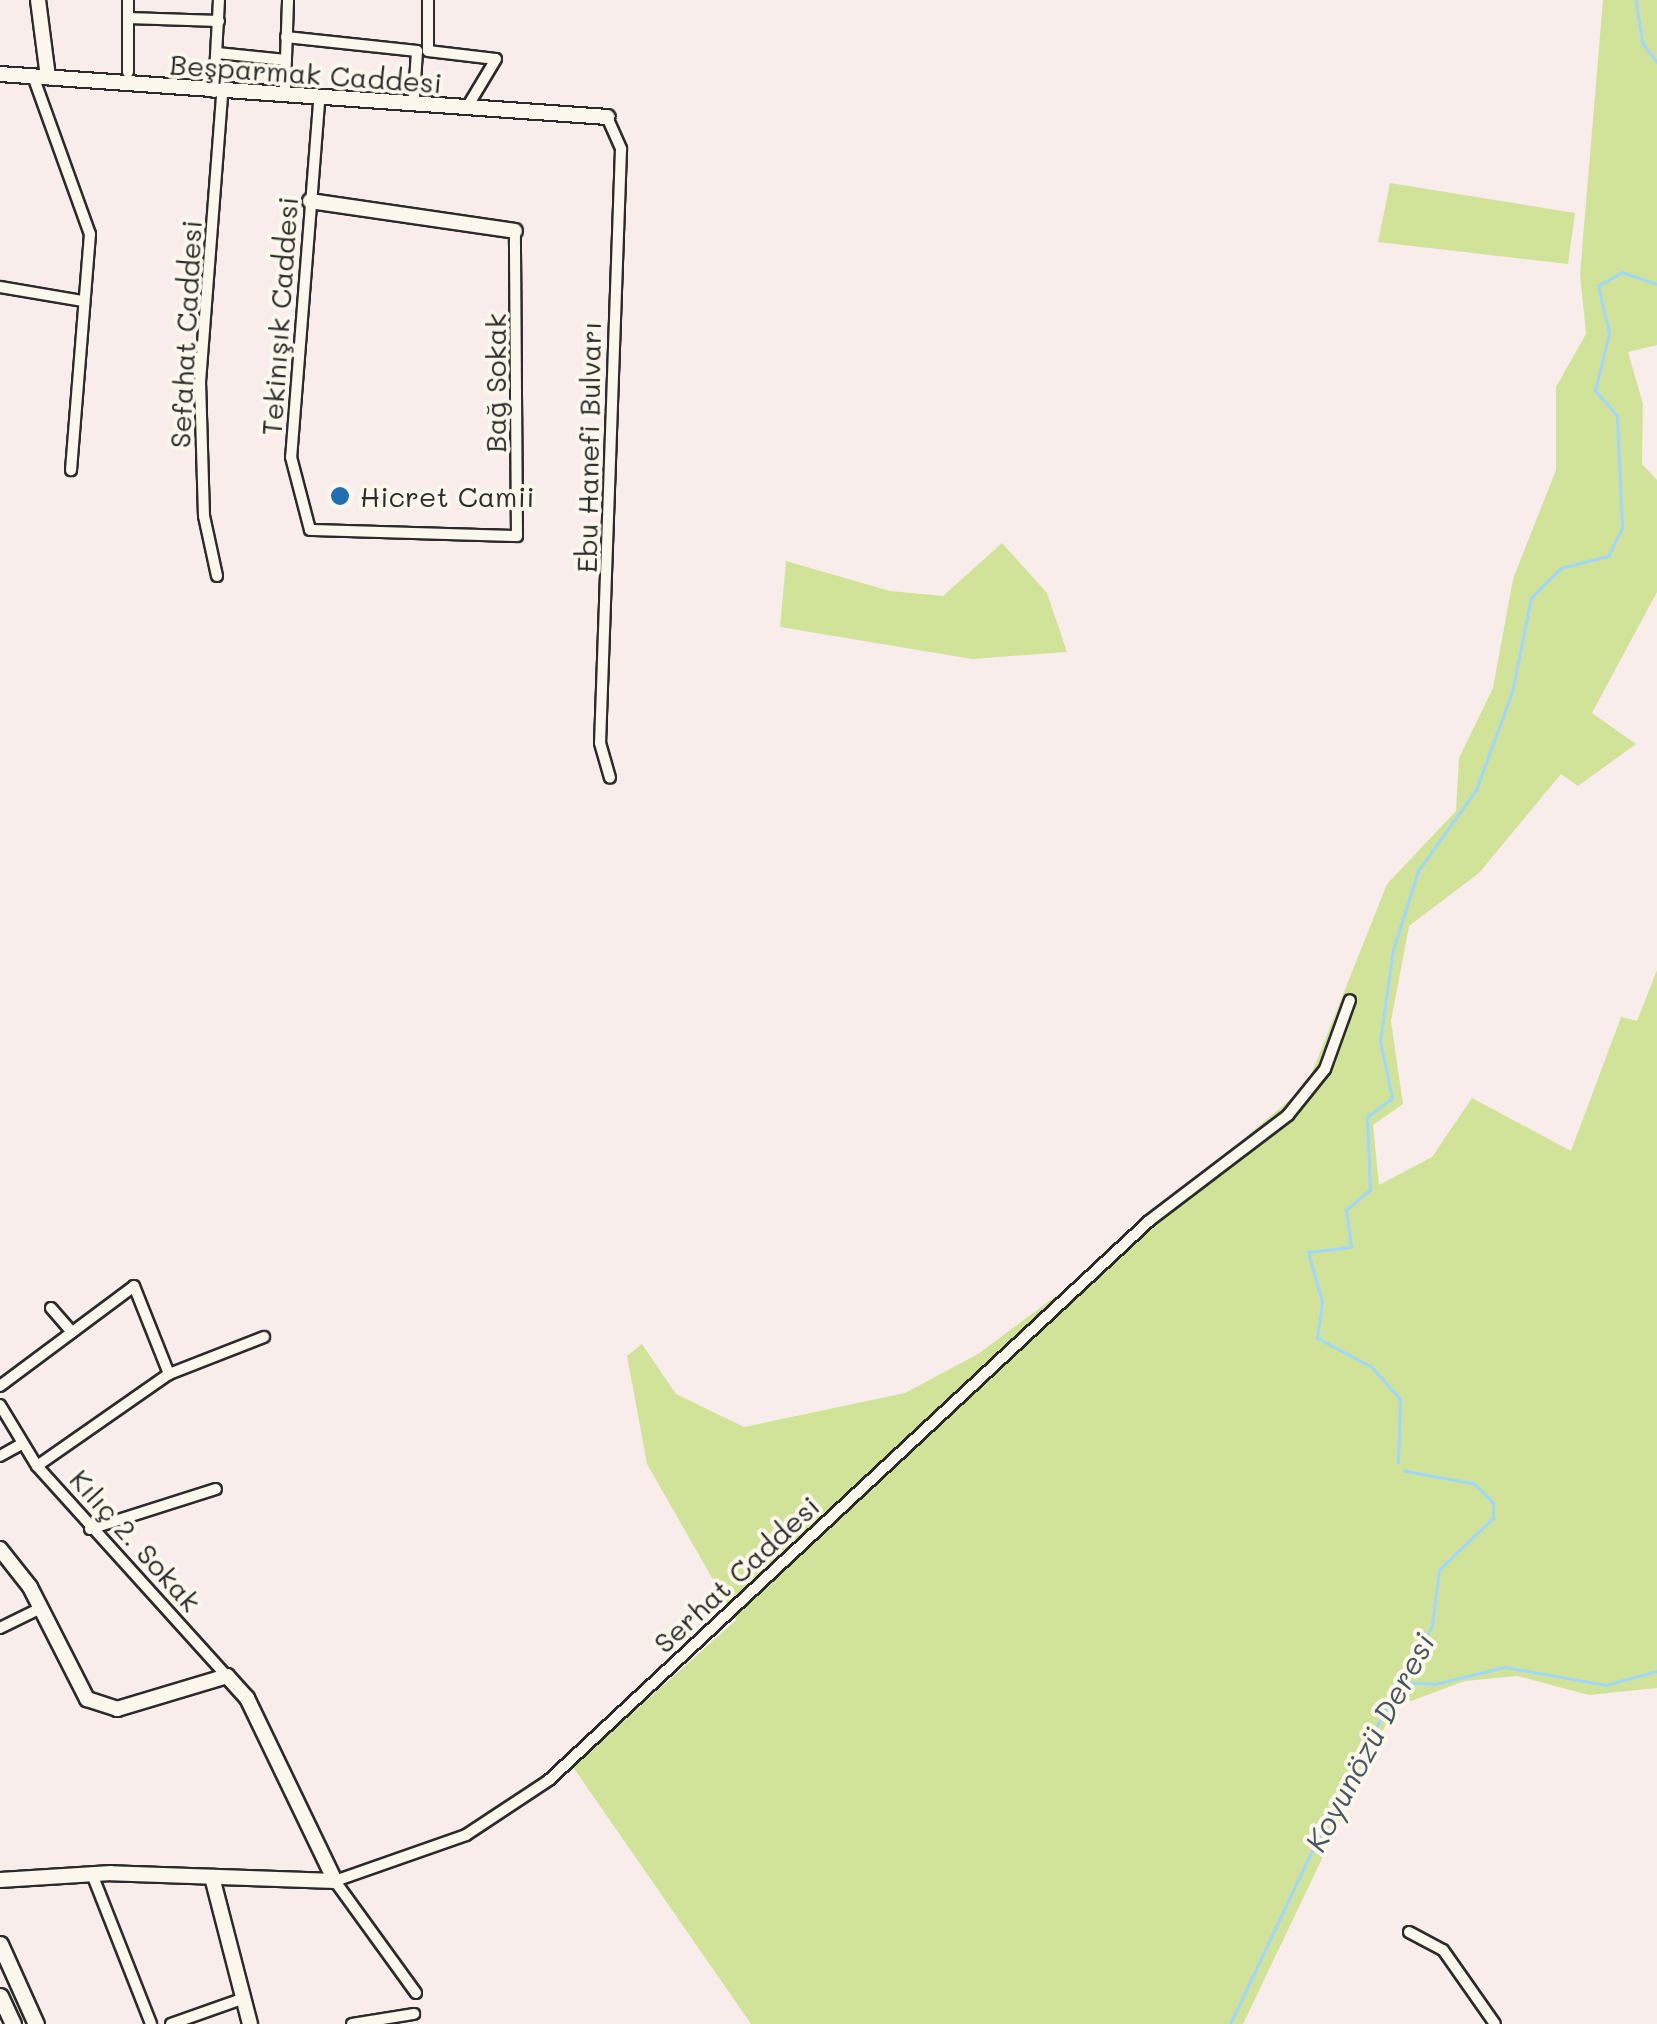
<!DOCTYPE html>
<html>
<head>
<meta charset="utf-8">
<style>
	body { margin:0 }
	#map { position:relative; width:1657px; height:2024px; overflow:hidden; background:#f9edeb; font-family:Mali,sans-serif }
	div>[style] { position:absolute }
	.green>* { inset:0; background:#d1e398 }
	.stream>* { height:2.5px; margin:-1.25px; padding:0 1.25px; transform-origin:1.25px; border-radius:1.25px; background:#9fd7fe }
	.roads { filter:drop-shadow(2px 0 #2b2b2b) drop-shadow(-2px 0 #2b2b2b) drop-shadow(0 2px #2b2b2b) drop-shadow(0 -2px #2b2b2b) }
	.minor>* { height:10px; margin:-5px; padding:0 5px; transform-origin:5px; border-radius:5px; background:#fbf7ec }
	.tertiary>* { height:14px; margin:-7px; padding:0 7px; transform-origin:7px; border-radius:7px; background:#fbf7ec }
	.secondary>* { height:15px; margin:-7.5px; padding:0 7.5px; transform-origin:7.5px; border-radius:7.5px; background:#fbf7ec }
	.dots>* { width:28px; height:28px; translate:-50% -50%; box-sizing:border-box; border:5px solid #fbf7ec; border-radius:50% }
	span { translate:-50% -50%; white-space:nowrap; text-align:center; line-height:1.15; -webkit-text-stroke:8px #fbf7ec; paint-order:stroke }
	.street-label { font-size:28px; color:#2b2b2b }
	.poi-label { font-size:28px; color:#2b2b2b }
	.left { translate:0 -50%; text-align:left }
	.water-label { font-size:30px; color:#485660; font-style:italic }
</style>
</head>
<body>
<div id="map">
	<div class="green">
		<div style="clip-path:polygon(1603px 0,1657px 0,1657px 345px,1628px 352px,1643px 404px,1642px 464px,1657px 480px,1657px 592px,1592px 713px,1636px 744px,1578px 786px,1561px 774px,1479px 873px,1409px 926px,1391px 1021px,1403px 1104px,1373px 1125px,1379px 1185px,1432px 1157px,1472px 1098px,1571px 1151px,1621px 1017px,1637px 1021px,1657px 970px,1657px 1688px,1589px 1695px,1517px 1676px,1465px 1681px,1411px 1701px,1400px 1695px,1243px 2024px,751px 2024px,573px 1767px,736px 1620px,647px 1464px,627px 1356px,642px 1344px,676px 1394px,744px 1427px,905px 1393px,978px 1354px,1083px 1276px,1307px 1085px,1387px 884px,1456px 811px,1459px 758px,1493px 688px,1513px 579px,1556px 470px,1556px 387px,1586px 334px,1580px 274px)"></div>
		<div style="clip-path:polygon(1390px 183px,1575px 213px,1568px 264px,1378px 242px)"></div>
		<div style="clip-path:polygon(1002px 543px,1047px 593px,1067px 652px,972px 659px,780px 627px,786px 561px,890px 591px,943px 596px)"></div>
	</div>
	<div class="stream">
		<div style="left:1636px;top:0;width:45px;rotate:81deg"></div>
		<div style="left:1643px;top:44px;width:23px;rotate:52deg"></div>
		<div style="left:1398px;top:1463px;width:64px;rotate:-88.2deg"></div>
		<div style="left:1400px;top:1399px;width:43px;rotate:-132.2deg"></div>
		<div style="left:1371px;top:1367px;width:61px;rotate:-151.8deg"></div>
		<div style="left:1317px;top:1338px;width:36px;rotate:-82deg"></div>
		<div style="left:1322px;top:1302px;width:52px;rotate:-105.6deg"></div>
		<div style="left:1308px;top:1252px;width:43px;rotate:-6.6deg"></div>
		<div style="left:1351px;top:1247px;width:37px;rotate:-98deg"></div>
		<div style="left:1346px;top:1210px;width:31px;rotate:-40deg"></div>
		<div style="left:1370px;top:1190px;width:73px;rotate:-92.4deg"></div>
		<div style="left:1367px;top:1117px;width:31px;rotate:-37deg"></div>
		<div style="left:1392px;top:1098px;width:58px;rotate:-101.9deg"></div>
		<div style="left:1380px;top:1041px;width:92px;rotate:-81.9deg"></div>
		<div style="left:1393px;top:950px;width:83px;rotate:-72.4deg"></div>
		<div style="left:1418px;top:871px;width:100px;rotate:-54.4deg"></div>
		<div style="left:1476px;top:790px;width:104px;rotate:-69.8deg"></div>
		<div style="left:1512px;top:692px;width:96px;rotate:-78.6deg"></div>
		<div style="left:1531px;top:598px;width:42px;rotate:-45deg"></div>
		<div style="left:1561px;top:568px;width:49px;rotate:-14.3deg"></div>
		<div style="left:1608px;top:556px;width:31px;rotate:-63deg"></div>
		<div style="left:1622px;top:528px;width:112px;rotate:-92.6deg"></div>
		<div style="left:1617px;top:416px;width:33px;rotate:-131deg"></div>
		<div style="left:1595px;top:391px;width:60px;rotate:-76.4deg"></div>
		<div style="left:1609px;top:333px;width:48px;rotate:-103.2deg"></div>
		<div style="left:1598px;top:286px;width:28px;rotate:-30deg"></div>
		<div style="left:1622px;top:272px;width:37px;rotate:19deg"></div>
		<div style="left:1402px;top:1682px;width:33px;rotate:3deg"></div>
		<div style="left:1435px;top:1684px;width:72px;rotate:-13.7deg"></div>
		<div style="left:1505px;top:1667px;width:103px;rotate:10.1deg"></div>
		<div style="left:1606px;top:1685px;width:53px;rotate:-15.4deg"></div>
		<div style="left:1230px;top:2024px;width:239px;rotate:-64.7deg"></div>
		<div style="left:1332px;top:1808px;width:209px;rotate:-61.3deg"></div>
		<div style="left:1432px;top:1625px;width:55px;rotate:-82.7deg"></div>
		<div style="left:1439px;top:1570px;width:75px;rotate:-43.9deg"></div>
		<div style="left:1493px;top:1518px;width:15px;rotate:-90deg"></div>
		<div style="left:1493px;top:1503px;width:27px;rotate:-135deg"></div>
		<div style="left:1474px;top:1484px;width:71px;rotate:-169.5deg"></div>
	</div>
	<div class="roads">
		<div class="minor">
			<div style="left:128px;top:0;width:72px;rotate:90deg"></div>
			<div style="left:428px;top:0;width:51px;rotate:90deg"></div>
			<div style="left:428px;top:51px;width:68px;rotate:6.7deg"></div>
			<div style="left:496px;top:59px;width:58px;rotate:121deg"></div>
			<div style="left:128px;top:18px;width:91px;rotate:1.9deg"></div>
			<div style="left:286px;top:37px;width:132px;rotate:6.1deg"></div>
			<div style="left:417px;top:51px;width:47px;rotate:93.7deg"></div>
			<div style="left:217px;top:53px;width:69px;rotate:5.8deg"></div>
			<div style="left:33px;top:76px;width:168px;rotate:70.2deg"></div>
			<div style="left:90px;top:234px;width:237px;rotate:94.6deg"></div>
			<div style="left:285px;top:87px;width:87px;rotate:-88deg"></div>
			<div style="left:214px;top:92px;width:92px;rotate:-86.9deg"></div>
			<div style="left:319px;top:103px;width:355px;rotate:94.5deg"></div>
			<div style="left:291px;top:457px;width:75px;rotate:75.4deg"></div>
			<div style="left:310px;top:530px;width:207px;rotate:1.7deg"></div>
			<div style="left:517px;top:536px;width:305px;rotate:-90.4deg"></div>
			<div style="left:607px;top:117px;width:35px;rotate:66deg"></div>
			<div style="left:621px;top:149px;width:594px;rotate:92.02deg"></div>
			<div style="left:600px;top:743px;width:36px;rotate:74deg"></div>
			<div style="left:0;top:287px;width:84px;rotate:9.6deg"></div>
			<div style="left:217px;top:576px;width:61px;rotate:-102.2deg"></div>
			<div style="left:204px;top:516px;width:134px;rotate:-91.7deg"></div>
			<div style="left:200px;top:382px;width:290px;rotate:-85.6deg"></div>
			<div style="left:51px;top:1308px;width:32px;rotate:49deg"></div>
			<div style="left:0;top:1386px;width:167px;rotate:-36.7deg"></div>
			<div style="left:134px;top:1286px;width:95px;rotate:68.3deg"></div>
			<div style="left:0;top:1405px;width:71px;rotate:58.8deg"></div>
			<div style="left:37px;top:1466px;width:283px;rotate:47.9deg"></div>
			<div style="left:0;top:1456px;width:25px;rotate:-29deg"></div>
			<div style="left:37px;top:1466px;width:161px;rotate:-34.9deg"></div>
			<div style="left:169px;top:1374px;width:102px;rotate:-21.3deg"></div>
			<div style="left:90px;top:1529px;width:132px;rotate:-17.6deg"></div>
			<div style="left:0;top:1628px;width:46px;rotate:-26deg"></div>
			<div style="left:92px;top:1874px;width:161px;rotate:68.5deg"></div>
			<div style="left:1409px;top:1932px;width:38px;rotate:28deg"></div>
			<div style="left:1443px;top:1950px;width:90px;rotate:54.9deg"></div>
			<div style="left:416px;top:1993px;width:138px;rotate:-125.9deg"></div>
			<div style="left:335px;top:1881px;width:139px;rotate:-19.3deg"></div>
			<div style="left:466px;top:1835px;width:100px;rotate:-33.5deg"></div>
			<div style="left:549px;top:1780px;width:820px;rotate:-42.97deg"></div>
			<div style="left:1149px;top:1221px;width:175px;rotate:-37.3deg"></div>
			<div style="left:1288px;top:1115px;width:59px;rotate:-51.2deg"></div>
			<div style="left:1325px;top:1069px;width:73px;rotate:-70.1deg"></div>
			<div style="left:171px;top:2024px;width:75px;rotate:-19.4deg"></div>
			<div style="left:352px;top:2024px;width:63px;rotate:-9.2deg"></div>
		</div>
		<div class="tertiary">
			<div style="left:38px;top:0;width:78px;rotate:82.6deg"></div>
			<div style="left:0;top:74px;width:609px;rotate:4.05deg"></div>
			<div style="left:310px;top:201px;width:207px;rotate:8.3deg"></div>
			<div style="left:0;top:1549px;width:48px;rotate:51.7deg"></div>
			<div style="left:30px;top:1587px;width:126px;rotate:63deg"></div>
			<div style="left:87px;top:1699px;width:32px;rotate:18deg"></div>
			<div style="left:117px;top:1709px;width:115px;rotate:-16.7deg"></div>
			<div style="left:227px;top:1676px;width:30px;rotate:48deg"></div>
			<div style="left:247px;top:1698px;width:203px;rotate:64.3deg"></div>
			<div style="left:335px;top:1881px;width:224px;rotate:-178deg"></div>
			<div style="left:111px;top:1873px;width:111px;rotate:176.4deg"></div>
			<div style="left:212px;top:1877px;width:152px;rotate:75.5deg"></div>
		</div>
		<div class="secondary">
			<div style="left:0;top:1944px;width:88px;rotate:65.8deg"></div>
			<div style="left:0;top:1996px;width:31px;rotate:65deg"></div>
		</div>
	</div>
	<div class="dots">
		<div style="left:340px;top:496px;background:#1f6fb2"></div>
	</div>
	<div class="street-label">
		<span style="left:306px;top:73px;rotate:4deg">Beşparmak Caddesi</span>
		<span style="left:279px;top:316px;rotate:-86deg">Tekinışık Caddesi</span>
		<span style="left:185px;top:334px;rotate:-87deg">Sefahat Caddesi</span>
		<span style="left:495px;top:383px;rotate:-90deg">Bağ Sokak</span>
		<span style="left:588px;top:447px;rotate:-89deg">Ebu Hanefi Bulvarı</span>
		<span style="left:136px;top:1540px;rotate:48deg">Kılıç 2. Sokak</span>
		<span style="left:736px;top:1574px;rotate:-43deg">Serhat Caddesi</span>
	</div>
	<div class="poi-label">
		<span class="left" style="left:360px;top:496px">Hicret Camii</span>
	</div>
	<div class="water-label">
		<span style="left:1369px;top:1742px;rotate:-62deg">Koyunözü Deresi</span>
	</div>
</div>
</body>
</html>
